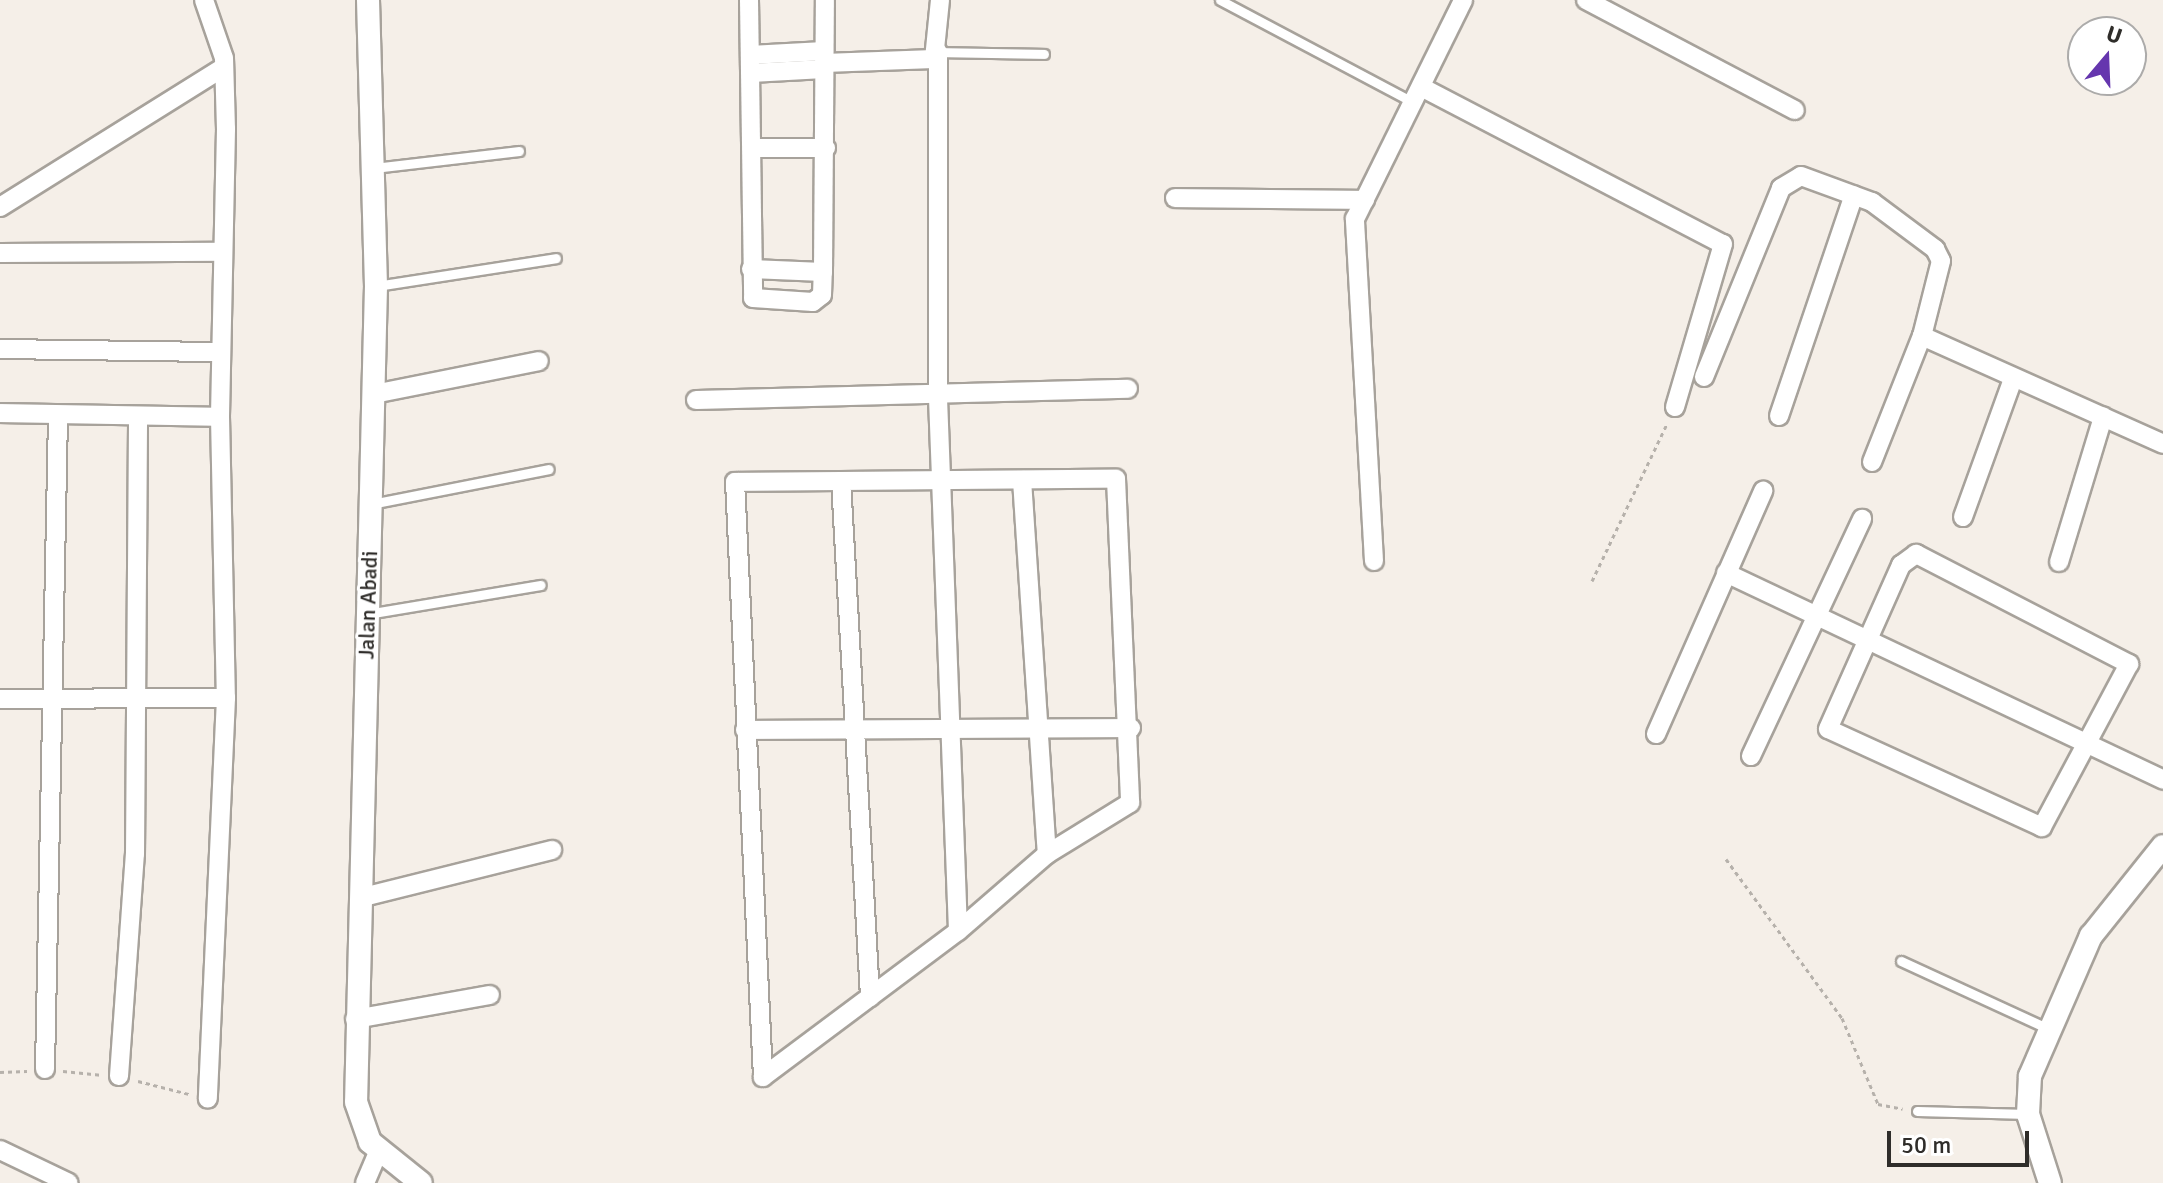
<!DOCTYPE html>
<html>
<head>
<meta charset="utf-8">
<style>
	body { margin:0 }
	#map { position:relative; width:2163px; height:1183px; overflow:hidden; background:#f5efe8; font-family:Signika,sans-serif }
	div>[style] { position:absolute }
	.path>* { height:3px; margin-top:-1.5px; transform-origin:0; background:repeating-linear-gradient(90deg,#b6b1ab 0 4px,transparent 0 8px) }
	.roads { filter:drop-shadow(2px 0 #a7a29b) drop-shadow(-2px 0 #a7a29b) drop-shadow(0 2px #a7a29b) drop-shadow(0 -2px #a7a29b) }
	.service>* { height:9px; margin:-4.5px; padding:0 4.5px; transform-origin:4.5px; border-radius:4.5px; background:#fff }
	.minor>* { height:18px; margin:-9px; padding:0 9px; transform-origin:9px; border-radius:9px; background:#fff }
	.tertiary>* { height:22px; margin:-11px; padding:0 11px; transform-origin:11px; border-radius:11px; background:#fff }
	span { translate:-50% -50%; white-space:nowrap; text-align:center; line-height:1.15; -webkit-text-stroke:6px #fff; paint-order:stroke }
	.street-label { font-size:22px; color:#2f2d2a }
	.north { position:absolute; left:2067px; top:16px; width:80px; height:80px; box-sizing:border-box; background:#fff; border:2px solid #acabaa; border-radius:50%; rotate:19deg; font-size:22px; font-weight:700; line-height:32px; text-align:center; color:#2f2d2a }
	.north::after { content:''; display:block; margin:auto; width:28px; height:36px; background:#6536ae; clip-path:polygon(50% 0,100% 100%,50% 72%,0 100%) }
	.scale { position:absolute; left:1887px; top:1131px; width:142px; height:36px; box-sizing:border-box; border:4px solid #2f2d2a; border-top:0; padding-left:10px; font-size:24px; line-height:28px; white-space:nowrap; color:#2f2d2a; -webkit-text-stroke:6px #fff; paint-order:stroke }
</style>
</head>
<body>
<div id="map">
	<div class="path">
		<div style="left:1592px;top:581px;width:174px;rotate:-64.5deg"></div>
		<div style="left:1726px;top:859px;width:197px;rotate:53.9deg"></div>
		<div style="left:1842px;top:1018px;width:93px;rotate:67.3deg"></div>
		<div style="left:1878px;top:1104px;width:25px;rotate:11deg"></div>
		<div style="left:63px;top:1071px;width:40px;rotate:5.7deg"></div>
		<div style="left:0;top:1072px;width:27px;rotate:-2deg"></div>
		<div style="left:138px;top:1081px;width:53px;rotate:14.3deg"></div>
	</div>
	<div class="roads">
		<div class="service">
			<div style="left:1220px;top:0;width:218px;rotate:27.9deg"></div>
			<div style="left:938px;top:52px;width:106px;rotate:1.1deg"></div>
			<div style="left:374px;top:168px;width:146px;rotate:-6.7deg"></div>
			<div style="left:376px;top:286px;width:182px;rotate:-8.8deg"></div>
			<div style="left:371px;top:504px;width:181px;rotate:-11.1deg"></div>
			<div style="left:367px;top:614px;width:176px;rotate:-9.5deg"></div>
			<div style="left:1901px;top:961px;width:161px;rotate:24.7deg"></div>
			<div style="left:1917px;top:1111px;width:111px;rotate:1.5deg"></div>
		</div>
		<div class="minor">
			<div style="left:204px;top:0;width:61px;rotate:71deg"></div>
			<div style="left:224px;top:58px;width:71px;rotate:88.4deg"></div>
			<div style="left:226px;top:129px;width:288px;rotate:91.2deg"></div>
			<div style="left:220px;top:417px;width:281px;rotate:88.8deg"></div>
			<div style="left:226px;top:698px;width:401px;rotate:92.6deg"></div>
			<div style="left:749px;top:0;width:298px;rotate:89.2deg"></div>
			<div style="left:753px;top:298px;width:60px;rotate:3.8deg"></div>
			<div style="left:813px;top:302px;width:11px;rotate:-38deg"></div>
			<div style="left:822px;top:295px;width:23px;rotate:-88deg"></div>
			<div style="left:1586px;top:0;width:236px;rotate:27.8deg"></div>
			<div style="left:938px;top:52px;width:346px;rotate:90deg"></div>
			<div style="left:938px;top:398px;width:533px;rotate:87.85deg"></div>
			<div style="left:750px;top:55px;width:74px;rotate:-3.1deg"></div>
			<div style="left:824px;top:63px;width:110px;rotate:-2.1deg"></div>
			<div style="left:934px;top:59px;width:59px;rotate:-84.2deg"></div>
			<div style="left:751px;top:73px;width:73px;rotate:-3.1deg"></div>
			<div style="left:1421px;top:87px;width:340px;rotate:27.5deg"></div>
			<div style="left:1723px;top:244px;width:170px;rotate:106.4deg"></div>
			<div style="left:752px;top:148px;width:74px"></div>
			<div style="left:1175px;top:198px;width:190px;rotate:0.6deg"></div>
			<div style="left:0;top:207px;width:264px;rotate:-32deg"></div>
			<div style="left:0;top:253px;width:223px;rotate:-0.3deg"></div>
			<div style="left:751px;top:269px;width:72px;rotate:2.4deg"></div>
			<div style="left:823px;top:272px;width:272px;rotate:-89.6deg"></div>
			<div style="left:0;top:349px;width:221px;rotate:0.8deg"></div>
			<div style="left:1704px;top:377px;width:204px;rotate:-67.8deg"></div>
			<div style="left:1781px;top:188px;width:23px;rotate:-31deg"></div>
			<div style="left:1801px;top:176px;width:76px;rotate:20.1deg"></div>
			<div style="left:1872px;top:202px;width:79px;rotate:36.7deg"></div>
			<div style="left:1935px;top:249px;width:13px;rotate:63deg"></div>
			<div style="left:1941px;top:261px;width:77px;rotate:104.2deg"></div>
			<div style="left:1922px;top:336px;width:264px;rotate:24.1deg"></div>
			<div style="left:374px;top:394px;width:168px;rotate:-11.3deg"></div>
			<div style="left:696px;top:400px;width:432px;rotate:-1.5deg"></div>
			<div style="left:0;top:413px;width:220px;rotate:1deg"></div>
			<div style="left:1779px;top:416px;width:233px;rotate:-71.3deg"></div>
			<div style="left:1872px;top:462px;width:136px;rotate:-68.4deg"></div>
			<div style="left:1116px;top:479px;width:324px;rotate:87.5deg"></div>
			<div style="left:1130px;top:803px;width:97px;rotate:148.4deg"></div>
			<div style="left:1047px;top:854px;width:118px;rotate:139.1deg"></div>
			<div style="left:958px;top:931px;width:244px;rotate:143.2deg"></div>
			<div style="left:763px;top:1077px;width:596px;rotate:-92.69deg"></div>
			<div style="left:735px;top:482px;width:381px;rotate:-0.5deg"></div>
			<div style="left:1022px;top:480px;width:375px;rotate:86.2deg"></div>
			<div style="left:841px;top:481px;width:517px;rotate:86.78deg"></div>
			<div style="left:1963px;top:517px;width:147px;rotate:-70.1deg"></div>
			<div style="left:1916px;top:554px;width:240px;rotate:27.3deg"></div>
			<div style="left:2129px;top:664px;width:185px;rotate:118.1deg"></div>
			<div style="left:2042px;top:827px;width:235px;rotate:-155.4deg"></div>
			<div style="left:1828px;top:729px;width:180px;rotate:-66deg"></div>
			<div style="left:1901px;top:565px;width:19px;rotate:-36deg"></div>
			<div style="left:1374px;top:561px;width:343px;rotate:-93.2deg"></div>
			<div style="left:1355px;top:219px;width:244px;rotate:-63.7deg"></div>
			<div style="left:2059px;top:562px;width:152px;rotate:-73.1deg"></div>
			<div style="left:1726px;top:573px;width:484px;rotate:25.3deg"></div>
			<div style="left:0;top:699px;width:226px;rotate:-0.3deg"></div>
			<div style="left:745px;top:730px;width:386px;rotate:-0.3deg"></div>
			<div style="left:1656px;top:734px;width:266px;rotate:-66.2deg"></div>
			<div style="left:1751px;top:756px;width:262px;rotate:-64.9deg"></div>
			<div style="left:363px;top:897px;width:195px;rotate:-14deg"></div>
			<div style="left:355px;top:1019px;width:137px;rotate:-10.1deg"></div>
			<div style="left:45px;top:1069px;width:654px;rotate:-88.86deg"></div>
			<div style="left:119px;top:1076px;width:223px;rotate:-85.9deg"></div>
			<div style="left:135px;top:854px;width:436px;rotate:-89.6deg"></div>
			<div style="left:0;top:1150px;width:76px;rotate:25.6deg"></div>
			<div style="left:365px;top:1183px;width:34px;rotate:-67deg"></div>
		</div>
		<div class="tertiary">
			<div style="left:368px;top:0;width:286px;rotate:88.4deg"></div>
			<div style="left:376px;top:286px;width:816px;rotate:91.4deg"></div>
			<div style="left:356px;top:1102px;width:42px;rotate:70.7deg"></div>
			<div style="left:370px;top:1142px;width:65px;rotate:38.8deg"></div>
			<div style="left:2050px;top:1183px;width:72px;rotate:-107.7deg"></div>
			<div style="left:2028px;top:1114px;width:38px;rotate:-87deg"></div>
			<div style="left:2030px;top:1076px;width:153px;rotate:-66.5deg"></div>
			<div style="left:2091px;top:936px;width:115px;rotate:-51.3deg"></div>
		</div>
	</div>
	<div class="street-label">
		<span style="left:368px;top:605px;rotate:-88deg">Jalan Abadi</span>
	</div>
	<div class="north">U</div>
	<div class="scale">50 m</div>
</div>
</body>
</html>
